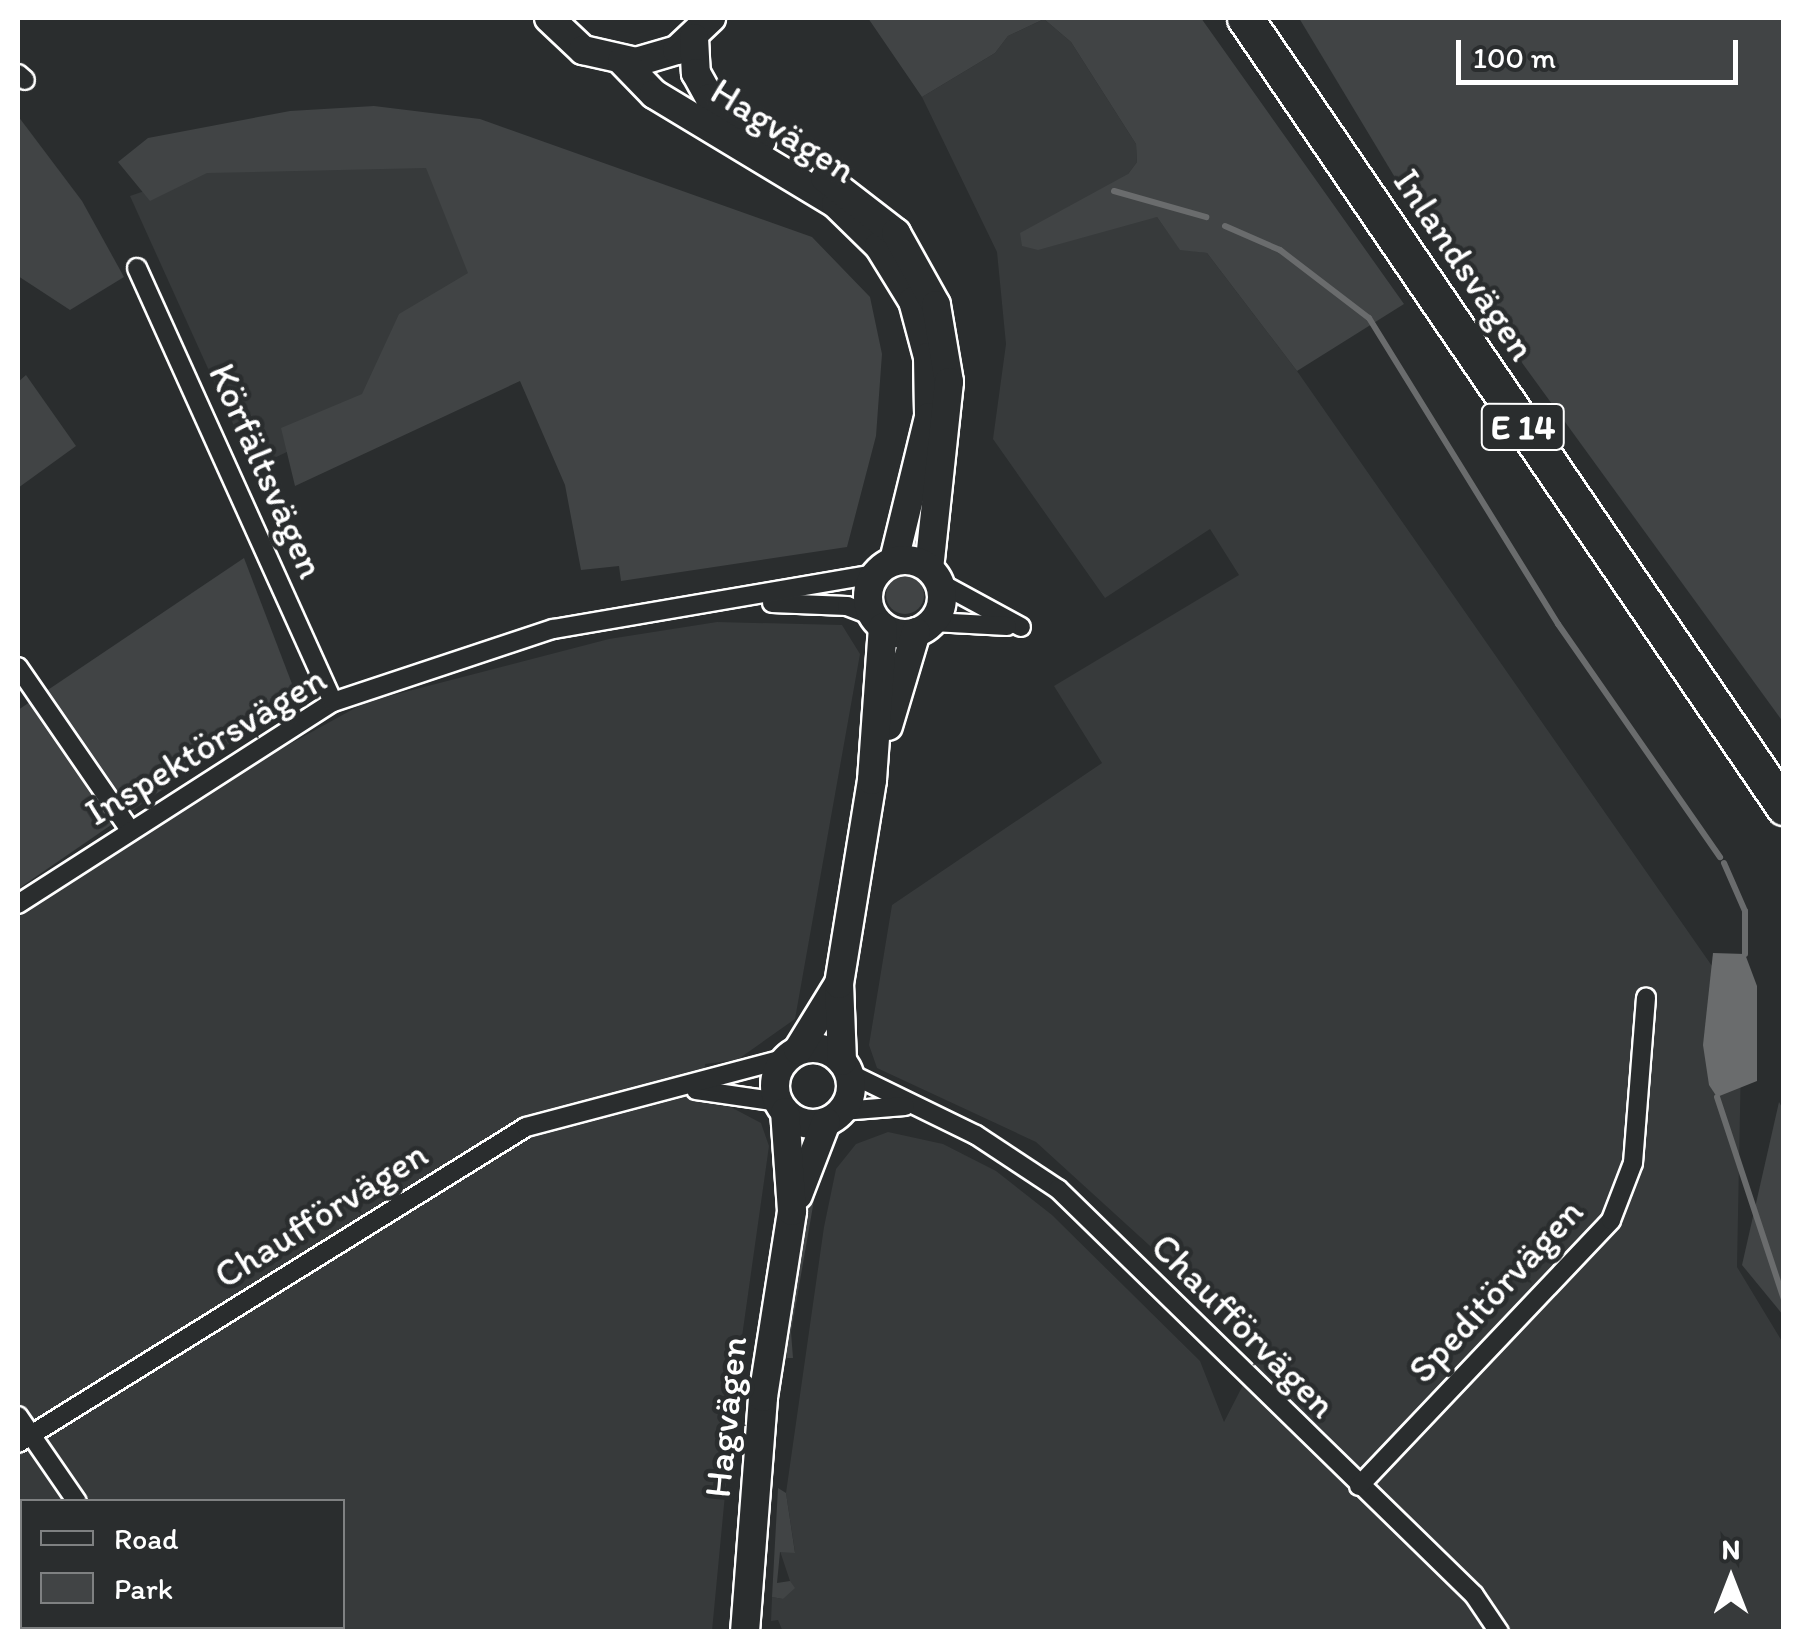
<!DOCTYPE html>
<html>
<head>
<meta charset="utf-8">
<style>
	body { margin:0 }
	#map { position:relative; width:1801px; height:1649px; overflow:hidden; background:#2a2d2e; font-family:Itim,sans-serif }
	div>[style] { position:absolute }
	.built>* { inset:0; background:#373a3b }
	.green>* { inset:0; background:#414445 }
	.round { border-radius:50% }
	.water>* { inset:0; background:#6a6c6d }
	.stream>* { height:6px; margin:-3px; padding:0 3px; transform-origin:3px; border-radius:3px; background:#6a6c6d }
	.roads { filter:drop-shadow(2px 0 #fff) drop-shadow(-2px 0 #fff) drop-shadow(0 2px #fff) drop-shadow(0 -2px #fff) }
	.street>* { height:18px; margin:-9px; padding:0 9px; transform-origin:9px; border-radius:9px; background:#2a2d2e }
	.secondary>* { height:28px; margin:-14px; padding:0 14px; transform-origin:14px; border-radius:14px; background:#2a2d2e }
	.secondary>.ring { margin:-14px; padding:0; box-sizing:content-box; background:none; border:28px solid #2a2d2e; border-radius:50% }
	.highway>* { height:35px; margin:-17.5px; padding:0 17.5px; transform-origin:17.5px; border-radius:17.5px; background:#2a2d2e }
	span { translate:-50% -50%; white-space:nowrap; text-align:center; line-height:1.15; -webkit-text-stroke:9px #2a2d2e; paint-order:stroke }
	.shield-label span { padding:2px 8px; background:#2a2d2e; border:2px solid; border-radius:8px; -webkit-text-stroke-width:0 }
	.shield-label { font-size:35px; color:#fff; font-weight:700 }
	.street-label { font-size:38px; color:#fff }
	.frame { position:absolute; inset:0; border:20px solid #fff; pointer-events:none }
	.legend { position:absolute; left:20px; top:1499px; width:325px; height:130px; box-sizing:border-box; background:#2a2d2e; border:2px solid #7f8182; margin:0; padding:12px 18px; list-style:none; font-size:30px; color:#fff }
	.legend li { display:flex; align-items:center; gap:20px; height:50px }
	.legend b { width:50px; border:2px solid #7f8182 }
	.north { position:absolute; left:1681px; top:1529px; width:100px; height:100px; -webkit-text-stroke:8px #2a2d2e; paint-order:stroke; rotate:0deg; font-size:28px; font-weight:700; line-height:40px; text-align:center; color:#fff }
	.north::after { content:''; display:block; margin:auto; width:35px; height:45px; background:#fff; clip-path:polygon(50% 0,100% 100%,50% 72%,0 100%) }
	.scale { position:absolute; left:1456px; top:40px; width:282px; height:45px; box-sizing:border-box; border:5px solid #fff; border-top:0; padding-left:12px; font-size:30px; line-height:35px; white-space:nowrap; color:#fff; -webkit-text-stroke:8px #2a2d2e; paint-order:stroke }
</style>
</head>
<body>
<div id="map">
	<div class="built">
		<div style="clip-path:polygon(1044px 19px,1071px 42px,1136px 144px,1137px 162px,1128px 174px,1137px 218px,1157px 217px,1180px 249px,1207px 253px,1297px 371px,1742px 1009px,1737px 1267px,1783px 1343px,1783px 1631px,783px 1632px,778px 1620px,771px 1621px,772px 1597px,783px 1599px,790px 1581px,780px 1551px,795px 1552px,786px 1493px,824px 1227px,836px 1169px,856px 1144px,888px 1132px,943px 1144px,996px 1171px,1052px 1215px,1200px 1361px,1224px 1422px,1262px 1348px,1036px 1142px,877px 1068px,869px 1045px,892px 905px,1102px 763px,1054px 686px,1239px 575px,1210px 529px,1105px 598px,993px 439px,1006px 344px,997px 252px,922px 97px,995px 53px,1008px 36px)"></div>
		<div style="clip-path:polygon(448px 142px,518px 343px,253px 468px,130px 196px,208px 169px)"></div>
		<div style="clip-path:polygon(evenodd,717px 622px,842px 625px,860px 654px,795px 1019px,737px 1060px,705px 1064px,708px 1095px,761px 1123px,769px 1146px,736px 1379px,712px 1631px,18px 1631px,18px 917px,192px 798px,366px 702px,609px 639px,717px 622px,22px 1502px,342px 1502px,342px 1626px,22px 1626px,22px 1502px)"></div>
	</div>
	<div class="green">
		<div style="clip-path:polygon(868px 18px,1201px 18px,1404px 304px,1297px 371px,1207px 253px,1180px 250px,1157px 217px,1038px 250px,1022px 246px,1020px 233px,1128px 174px,1137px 162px,1136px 144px,1071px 42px,1044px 19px,1008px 36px,995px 53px,922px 97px)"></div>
		<div style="clip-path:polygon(1299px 18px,1783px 18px,1783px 722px,1432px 239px)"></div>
		<div style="clip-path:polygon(374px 106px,480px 119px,812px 237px,870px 297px,882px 354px,876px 436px,847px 547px,621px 581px,619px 566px,581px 570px,565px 485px,520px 381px,295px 486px,281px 428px,362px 394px,399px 314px,468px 273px,426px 168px,207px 173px,150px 201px,118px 162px,148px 138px,290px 111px)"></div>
		<div style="clip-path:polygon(18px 116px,82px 201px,124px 277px,70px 310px,18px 276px)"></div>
		<div style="clip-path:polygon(26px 375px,76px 446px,18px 488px,18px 382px)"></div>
		<div style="clip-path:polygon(244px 558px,297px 697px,18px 889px,18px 710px)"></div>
		<div class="round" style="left:886px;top:576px;width:38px;height:38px"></div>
		<div style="clip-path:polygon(1779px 1102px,1784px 1111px,1783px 1315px,1742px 1265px)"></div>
		<div style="clip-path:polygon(817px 1183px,791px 1332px,793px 1358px,787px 1358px,783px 1342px,805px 1202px)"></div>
		<div style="clip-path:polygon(778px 1488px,786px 1493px,795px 1553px,780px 1552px,777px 1583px,790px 1581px,795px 1588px,783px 1599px,772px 1597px)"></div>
	</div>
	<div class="water">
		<div style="clip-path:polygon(1713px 953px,1745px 954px,1757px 986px,1757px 1081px,1717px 1097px,1709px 1085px,1703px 1045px)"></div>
	</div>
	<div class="stream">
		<div style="left:1114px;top:191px;width:96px;rotate:15.8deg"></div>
		<div style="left:1225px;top:226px;width:60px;rotate:23.6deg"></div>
		<div style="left:1280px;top:250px;width:112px;rotate:37.4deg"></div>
		<div style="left:1369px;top:318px;width:360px;rotate:58.3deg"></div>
		<div style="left:1558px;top:624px;width:284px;rotate:55.2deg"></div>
		<div style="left:1724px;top:863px;width:52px;rotate:66.4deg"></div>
		<div style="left:1745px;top:911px;width:43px;rotate:90deg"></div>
		<div style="left:1717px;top:1097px;width:214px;rotate:71.7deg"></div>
	</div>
	<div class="roads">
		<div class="street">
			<div style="left:18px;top:74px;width:9px;rotate:41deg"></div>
			<div style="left:137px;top:268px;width:476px;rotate:65.7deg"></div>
			<div style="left:940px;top:583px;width:92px;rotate:28.5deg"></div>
			<div style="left:772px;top:603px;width:75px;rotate:2.3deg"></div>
			<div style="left:847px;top:606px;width:28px;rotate:21deg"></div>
			<div style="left:933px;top:622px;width:74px;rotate:3.1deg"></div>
			<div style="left:18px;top:667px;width:194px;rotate:55.5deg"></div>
			<div style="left:18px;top:904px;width:374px;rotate:-32.7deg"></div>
			<div style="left:333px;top:702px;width:232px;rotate:-18.4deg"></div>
			<div style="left:553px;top:629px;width:327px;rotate:-9.7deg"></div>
			<div style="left:849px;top:1073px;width:141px;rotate:26deg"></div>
			<div style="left:976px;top:1135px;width:98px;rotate:33.4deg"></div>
			<div style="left:1058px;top:1189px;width:581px;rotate:44.3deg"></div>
			<div style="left:1474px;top:1595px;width:45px;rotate:56deg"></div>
			<div style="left:696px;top:1090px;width:84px;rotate:8.2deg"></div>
			<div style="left:842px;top:1111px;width:63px;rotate:-4.5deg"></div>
			<div style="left:18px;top:1416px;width:104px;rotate:55.5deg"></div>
			<div style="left:18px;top:1443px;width:598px;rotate:-31.88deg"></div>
			<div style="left:526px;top:1127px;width:270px;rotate:-14.8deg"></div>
			<div style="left:1359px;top:1486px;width:366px;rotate:-46.5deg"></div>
			<div style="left:1611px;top:1220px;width:61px;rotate:-68.9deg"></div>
			<div style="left:1633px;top:1163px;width:166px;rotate:-85.5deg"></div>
			<div style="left:165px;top:1626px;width:7px;rotate:63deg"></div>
		</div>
		<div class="secondary">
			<div style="left:549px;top:18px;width:47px;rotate:43.3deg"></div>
			<div style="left:583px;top:50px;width:54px;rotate:12.8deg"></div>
			<div style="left:636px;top:62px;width:43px;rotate:-16.3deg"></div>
			<div style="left:677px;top:50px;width:47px;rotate:-43.3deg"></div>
			<div style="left:694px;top:38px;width:35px;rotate:87deg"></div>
			<div style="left:696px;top:73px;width:29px;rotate:61deg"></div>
			<div style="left:710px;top:98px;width:67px;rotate:39.6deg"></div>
			<div style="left:622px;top:61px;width:46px;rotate:45.9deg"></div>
			<div style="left:654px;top:94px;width:213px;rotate:31.1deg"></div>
			<div style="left:836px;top:204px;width:60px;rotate:44.3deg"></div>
			<div style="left:879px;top:246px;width:65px;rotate:58.3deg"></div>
			<div style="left:913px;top:301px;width:58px;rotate:75deg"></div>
			<div style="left:928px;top:357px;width:60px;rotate:89deg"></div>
			<div style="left:929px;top:417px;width:148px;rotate:103.7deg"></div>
			<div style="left:825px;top:178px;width:90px;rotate:37.8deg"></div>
			<div style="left:896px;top:233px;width:82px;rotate:60.9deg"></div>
			<div style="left:936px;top:305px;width:78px;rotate:80.4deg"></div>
			<div style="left:949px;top:382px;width:187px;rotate:96.1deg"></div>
			<div class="ring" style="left:868px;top:560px;width:46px;height:46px"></div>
			<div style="left:888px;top:726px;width:98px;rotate:-73.4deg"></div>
			<div class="ring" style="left:775px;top:1048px;width:48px;height:48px"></div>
			<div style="left:798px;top:1050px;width:76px;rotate:-58.4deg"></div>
			<div style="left:842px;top:1061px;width:77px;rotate:-92.2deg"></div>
			<div style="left:839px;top:984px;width:207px;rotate:-80.8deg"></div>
			<div style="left:872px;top:780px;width:153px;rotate:-85.9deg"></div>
			<div style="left:798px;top:1195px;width:78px;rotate:-69deg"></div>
			<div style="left:745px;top:1632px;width:236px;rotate:-85.6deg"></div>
			<div style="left:763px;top:1397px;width:188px;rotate:-81.1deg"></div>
			<div style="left:792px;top:1211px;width:99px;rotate:-94deg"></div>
		</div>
		<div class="highway">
			<div style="left:1245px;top:18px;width:956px;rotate:55.66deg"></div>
		</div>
	</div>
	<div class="shield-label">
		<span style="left:1523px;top:427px">E 14</span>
	</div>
	<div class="street-label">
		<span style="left:783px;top:131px;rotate:32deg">Hagvägen</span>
		<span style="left:1464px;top:265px;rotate:56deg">Inlandsvägen</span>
		<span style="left:266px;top:471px;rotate:66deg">Körfältsvägen</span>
		<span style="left:206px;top:746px;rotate:-31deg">Inspektörsvägen</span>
		<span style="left:321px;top:1215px;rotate:-32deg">Chaufförvägen</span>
		<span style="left:1496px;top:1291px;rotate:-47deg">Speditörvägen</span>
		<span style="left:1243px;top:1326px;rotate:45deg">Chaufförvägen</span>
		<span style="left:726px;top:1417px;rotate:-84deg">Hagvägen</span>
	</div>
	<div class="frame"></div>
	<ul class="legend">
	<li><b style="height:12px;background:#2a2d2e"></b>Road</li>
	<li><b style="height:28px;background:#414445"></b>Park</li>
	</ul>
	<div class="north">N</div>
	<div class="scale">100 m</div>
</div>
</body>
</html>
